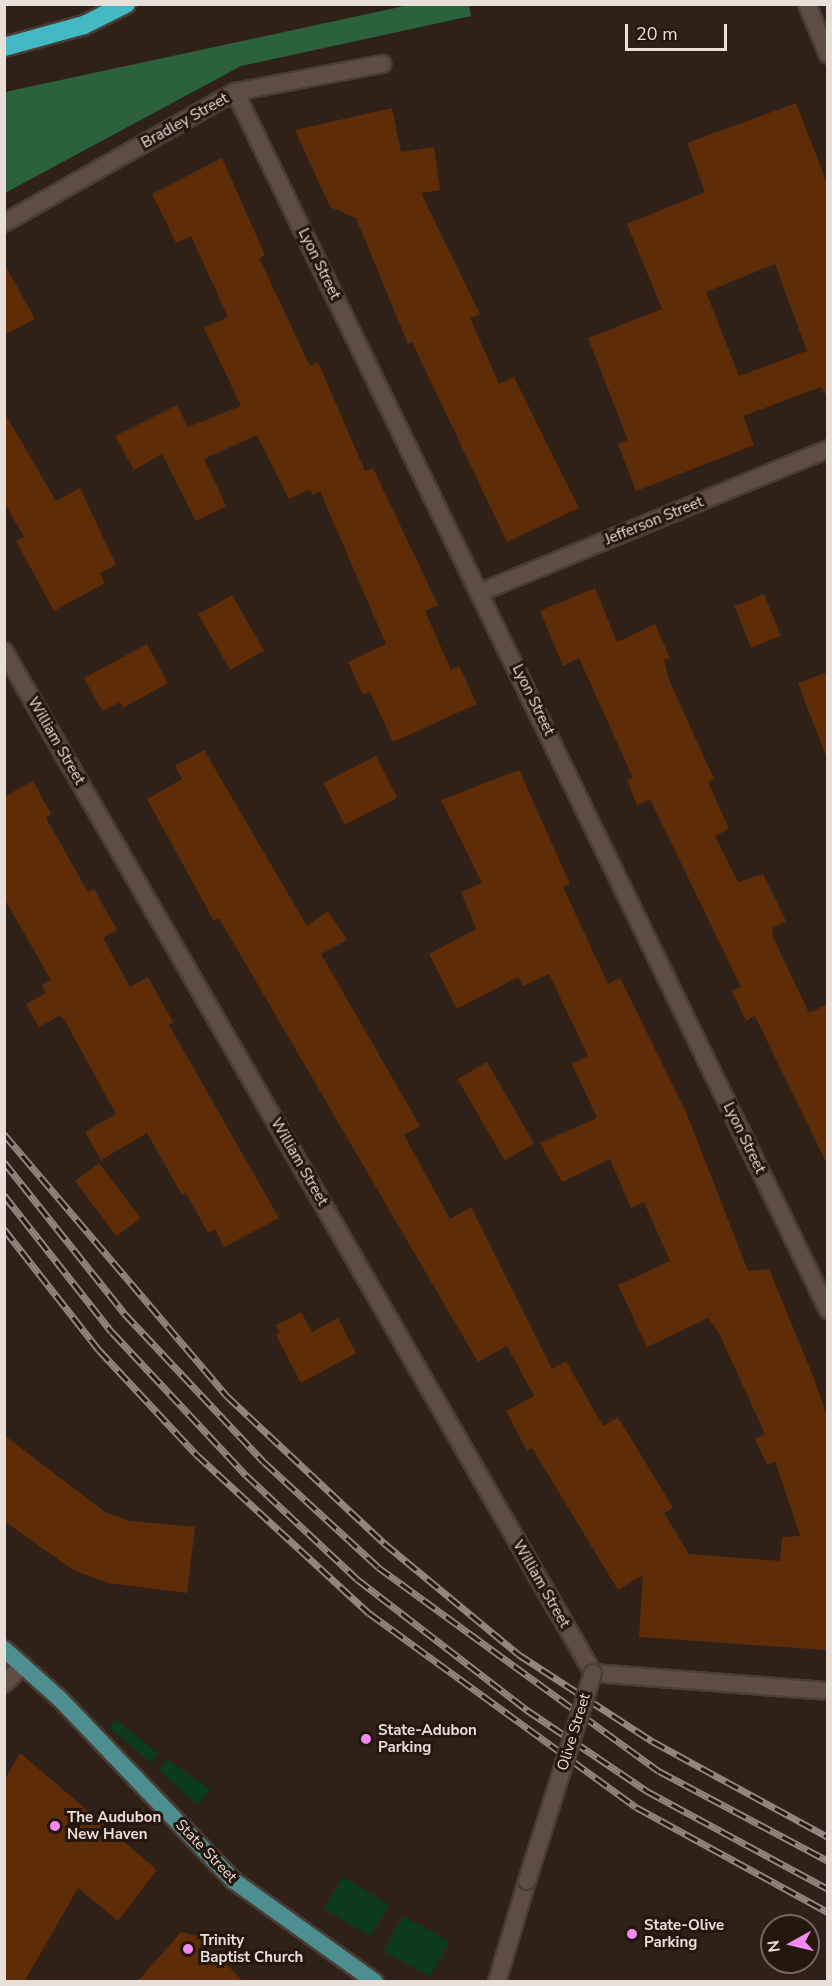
<!DOCTYPE html>
<html>
<head>
<meta charset="utf-8">
<style>
	body { margin:0 }
	#map { position:relative; width:832px; height:1986px; overflow:hidden; background:#2f2018; font-family:"Nunito Sans",sans-serif }
	div>[style] { position:absolute }
	.green>* { inset:0; background:#0c3a1d; transform-origin:0 0 }
	.forest>* { inset:0; background:#2b623c }
	.building>* { inset:0; background:#5e2d07; transform-origin:0 0 }
	.roads { filter:drop-shadow(2px 0 #493d36) drop-shadow(-2px 0 #493d36) drop-shadow(0 2px #493d36) drop-shadow(0 -2px #493d36) }
	.minor>* { height:16px; margin:-8px; padding:0 8px; transform-origin:8px; border-radius:8px; background:#5d4d43 }
	.tertiary>* { height:16px; margin:-8px; padding:0 8px; transform-origin:8px; border-radius:8px; background:#5d4d43 }
	.secondary>* { height:16px; margin:-8px; padding:0 8px; transform-origin:8px; border-radius:8px; background:#5d4d43 }
	.primary>* { height:16px; margin:-8px; padding:0 8px; transform-origin:8px; border-radius:8px; background:#4d8e90 }
	.motorway>* { height:18px; margin:-9px; padding:0 9px; transform-origin:9px; border-radius:9px; background:#43b9c4 }
	.rail>* { height:7px; margin-top:-3.5px; transform-origin:0; background:repeating-linear-gradient(90deg,#25170e 0 14px,#91857e 0 28px); box-sizing:border-box; border-block:2px solid #91857e }
	.bridges { filter:drop-shadow(2px 0 #493d36) drop-shadow(-2px 0 #493d36) drop-shadow(0 2px #493d36) drop-shadow(0 -2px #493d36) }
	.tertiary-bridge>* { height:16px; margin:-8px; padding:0 8px; transform-origin:8px; border-radius:8px; background:#5d4d43 }
	.dots>* { width:16px; height:16px; translate:-50% -50%; box-sizing:border-box; border:3px solid #25170e; border-radius:50% }
	span { translate:-50% -50%; white-space:nowrap; text-align:center; line-height:1.15; -webkit-text-stroke:6px #25170e; paint-order:stroke }
	.street-label { font-size:15px; color:#e9dfd9 }
	.poi-label { font-size:15px; color:#e9dfd9; font-weight:700 }
	.left { translate:0 -50%; text-align:left }
	.frame { position:absolute; inset:0; border:6px solid #e9dfd9; pointer-events:none }
	.north { position:absolute; left:760px; top:1914px; width:60px; height:60px; box-sizing:border-box; background:#25170e; border:2px solid #73675f; border-radius:50%; rotate:262deg; font-size:16px; font-weight:700; line-height:24px; text-align:center; color:#e9dfd9 }
	.north::after { content:''; display:block; margin:auto; width:21px; height:27px; background:#f489f0; clip-path:polygon(50% 0,100% 100%,50% 72%,0 100%) }
	.scale { position:absolute; left:625px; top:24px; width:102px; height:27px; box-sizing:border-box; border:3px solid #e9dfd9; border-top:0; padding-left:8px; font-size:18px; line-height:21px; white-space:nowrap; color:#e9dfd9; -webkit-text-stroke:4px #25170e; paint-order:stroke }
</style>
</head>
<body>
<div id="map">
	<div class="green">
		<div style="clip-path:polygon(116px 1720px,158px 1753px,151px 1763px,109px 1728px)"></div>
		<div style="clip-path:polygon(167px 1759px,211px 1790px,197px 1805px,159px 1770px)"></div>
		<div style="left:343px;top:1877px;width:54px;height:37px;rotate:31deg"></div>
		<div style="left:403px;top:1916px;width:53px;height:40px;rotate:29deg"></div>
	</div>
	<div class="forest">
		<div style="clip-path:polygon(409px 5px,469px 5px,471px 16px,241px 66px,5px 193px,5px 92px)"></div>
	</div>
	<div class="building">
		<div style="clip-path:polygon(evenodd,796px 103px,828px 186px,828px 398px,821px 387px,743px 416px,754px 445px,636px 491px,618px 444px,628px 440px,588px 338px,662px 309px,627px 224px,705px 192px,687px 143px,796px 103px,775px 264px,807px 351px,739px 376px,706px 292px,775px 264px)"></div>
		<div style="clip-path:polygon(392px 108px,401px 152px,434px 147px,440px 190px,421px 193px,480px 314px,470px 318px,499px 384px,514px 377px,579px 508px,507px 542px,412px 342px,408px 344px,356px 218px,330px 207px,295px 130px)"></div>
		<div style="clip-path:polygon(222px 158px,265px 255px,259px 258px,310px 366px,318px 362px,365px 471px,373px 468px,438px 605px,425px 611px,451px 670px,459px 666px,477px 704px,393px 742px,370px 692px,363px 695px,348px 662px,386px 644px,320px 491px,313px 495px,310px 489px,289px 499px,257px 435px,204px 459px,226px 506px,196px 521px,162px 454px,134px 470px,115px 436px,177px 405px,188px 427px,241px 406px,204px 328px,228px 317px,191px 236px,176px 243px,152px 194px)"></div>
		<div style="clip-path:polygon(4px 263px,35px 319px,4px 335px)"></div>
		<div style="clip-path:polygon(4px 412px,56px 501px,80px 488px,116px 565px,100px 573px,105px 583px,54px 611px,16px 541px,24px 537px,4px 502px)"></div>
		<div style="clip-path:polygon(595px 588px,617px 642px,655px 624px,670px 658px,664px 660px,669px 680px,714px 779px,708px 782px,729px 829px,715px 836px,738px 882px,763px 874px,786px 921px,772px 928px,773px 937px,809px 1013px,828px 1004px,828px 1166px,755px 1016px,746px 1021px,732px 991px,741px 987px,650px 799px,637px 805px,627px 780px,633px 778px,579px 658px,563px 666px,540px 611px)"></div>
		<div style="left:764px;top:594px;width:45px;height:32px;rotate:68deg"></div>
		<div style="left:232px;top:595px;width:64px;height:39px;rotate:60deg"></div>
		<div style="clip-path:polygon(147px 644px,168px 683px,123px 708px,120px 702px,102px 711px,84px 678px)"></div>
		<div style="clip-path:polygon(828px 672px,828px 753px,825px 754px,798px 683px)"></div>
		<div style="clip-path:polygon(204px 750px,307px 926px,328px 911px,347px 940px,321px 954px,420px 1126px,404px 1135px,450px 1219px,471px 1207px,552px 1369px,566px 1361px,603px 1426px,618px 1417px,673px 1508px,664px 1513px,689px 1554px,780px 1561px,782px 1537px,800px 1536px,775px 1461px,767px 1465px,755px 1439px,765px 1434px,718px 1331px,708px 1318px,647px 1347px,618px 1285px,670px 1261px,644px 1202px,631px 1208px,610px 1159px,562px 1182px,540px 1143px,597px 1118px,572px 1064px,588px 1056px,549px 974px,523px 986px,518px 977px,457px 1009px,429px 954px,476px 929px,461px 892px,482px 883px,441px 800px,519px 770px,570px 884px,563px 887px,608px 984px,620px 978px,686px 1112px,748px 1271px,769px 1269px,813px 1376px,828px 1419px,827px 1650px,639px 1637px,643px 1575px,618px 1590px,532px 1448px,527px 1451px,506px 1411px,534px 1396px,507px 1346px,478px 1362px,219px 918px,214px 921px,147px 799px,182px 779px,175px 766px)"></div>
		<div style="left:376px;top:756px;width:47px;height:59px;rotate:63deg"></div>
		<div style="clip-path:polygon(33px 781px,51px 814px,46px 818px,88px 892px,94px 889px,117px 930px,103px 938px,130px 987px,148px 977px,173px 1022px,169px 1025px,279px 1218px,224px 1247px,215px 1229px,208px 1233px,186px 1193px,182px 1195px,147px 1133px,101px 1160px,85px 1132px,116px 1114px,64px 1019px,59px 1016px,39px 1027px,26px 1004px,46px 993px,42px 985px,51px 980px,4px 898px,4px 797px)"></div>
		<div style="left:487px;top:1062px;width:94px;height:34px;rotate:60deg"></div>
		<div style="left:99px;top:1163px;width:69px;height:30px;rotate:53deg"></div>
		<div style="clip-path:polygon(301px 1312px,312px 1332px,338px 1318px,356px 1353px,301px 1383px,276px 1335px,280px 1333px,276px 1325px)"></div>
		<div style="clip-path:polygon(4px 1435px,105px 1512px,130px 1521px,195px 1527px,187px 1593px,108px 1583px,73px 1570px,4px 1521px)"></div>
		<div style="clip-path:polygon(20px 1753px,157px 1870px,118px 1921px,78px 1888px,24px 1982px,4px 1982px,4px 1781px)"></div>
		<div style="clip-path:polygon(181px 1932px,198px 1936px,244px 1982px,137px 1982px)"></div>
	</div>
	<div class="roads">
		<div class="minor">
			<div style="left:235px;top:92px;width:1355px;rotate:64.04deg"></div>
			<div style="left:4px;top:223px;width:266px;rotate:-29.6deg"></div>
			<div style="left:235px;top:92px;width:150px;rotate:-10.8deg"></div>
			<div style="left:481px;top:592px;width:375px;rotate:-22.4deg"></div>
			<div style="left:4px;top:651px;width:1180px;rotate:60.04deg"></div>
			<div style="left:4px;top:1684px;width:27px;rotate:-45deg"></div>
		</div>
		<div class="tertiary">
			<div style="left:593px;top:1673px;width:236px;rotate:4.4deg"></div>
			<div style="left:497px;top:1982px;width:105px;rotate:-73.5deg"></div>
		</div>
		<div class="secondary">
			<div style="left:807px;top:4px;width:55px;rotate:67.6deg"></div>
		</div>
		<div class="primary">
			<div style="left:4px;top:1649px;width:75px;rotate:41.8deg"></div>
			<div style="left:60px;top:1699px;width:252px;rotate:46.3deg"></div>
			<div style="left:234px;top:1881px;width:173px;rotate:35.6deg"></div>
		</div>
		<div class="motorway">
			<div style="left:4px;top:47px;width:83px;rotate:-15.4deg"></div>
			<div style="left:84px;top:25px;width:47px;rotate:-26.6deg"></div>
		</div>
	</div>
	<div class="rail">
		<div style="left:4px;top:1134px;width:344px;rotate:49.6deg"></div>
		<div style="left:227px;top:1396px;width:215px;rotate:43.1deg"></div>
		<div style="left:384px;top:1543px;width:174px;rotate:39.6deg"></div>
		<div style="left:518px;top:1654px;width:160px;rotate:33deg"></div>
		<div style="left:652px;top:1741px;width:200px;rotate:28.6deg"></div>
		<div style="left:4px;top:1162px;width:193px;rotate:51.5deg"></div>
		<div style="left:124px;top:1313px;width:204px;rotate:46.8deg"></div>
		<div style="left:264px;top:1462px;width:155px;rotate:42.6deg"></div>
		<div style="left:378px;top:1567px;width:347px;rotate:36deg"></div>
		<div style="left:659px;top:1771px;width:191px;rotate:28deg"></div>
		<div style="left:4px;top:1195px;width:174px;rotate:51.8deg"></div>
		<div style="left:112px;top:1332px;width:196px;rotate:46.9deg"></div>
		<div style="left:246px;top:1475px;width:152px;rotate:43.1deg"></div>
		<div style="left:357px;top:1579px;width:215px;rotate:37.6deg"></div>
		<div style="left:527px;top:1710px;width:145px;rotate:34deg"></div>
		<div style="left:647px;top:1791px;width:206px;rotate:28.4deg"></div>
		<div style="left:4px;top:1229px;width:154px;rotate:51.9deg"></div>
		<div style="left:99px;top:1350px;width:142px;rotate:47deg"></div>
		<div style="left:196px;top:1454px;width:235px;rotate:42.6deg"></div>
		<div style="left:369px;top:1613px;width:330px;rotate:36deg"></div>
		<div style="left:636px;top:1807px;width:219px;rotate:28.7deg"></div>
	</div>
	<div class="bridges">
		<div class="tertiary-bridge">
			<div style="left:527px;top:1881px;width:218px;rotate:-72.4deg"></div>
		</div>
	</div>
	<div class="dots">
		<div style="left:366px;top:1739px;background:#f489f0"></div>
		<div style="left:55px;top:1826px;background:#f489f0"></div>
		<div style="left:632px;top:1934px;background:#f489f0"></div>
		<div style="left:188px;top:1949px;background:#f489f0"></div>
	</div>
	<div class="street-label">
		<span style="left:185px;top:121px;rotate:-29deg">Bradley Street</span>
		<span style="left:319px;top:264px;rotate:64deg">Lyon Street</span>
		<span style="left:654px;top:521px;rotate:-22deg">Jefferson Street</span>
		<span style="left:533px;top:700px;rotate:64deg">Lyon Street</span>
		<span style="left:56px;top:741px;rotate:60deg">William Street</span>
		<span style="left:744px;top:1138px;rotate:64deg">Lyon Street</span>
		<span style="left:299px;top:1162px;rotate:60deg">William Street</span>
		<span style="left:541px;top:1584px;rotate:60deg">William Street</span>
		<span style="left:574px;top:1732px;rotate:-73deg">Olive Street</span>
		<span style="left:206px;top:1851px;rotate:46deg">State Street</span>
	</div>
	<div class="poi-label">
		<span class="left" style="left:378px;top:1739px">State-Adubon<br>Parking</span>
		<span class="left" style="left:67px;top:1826px">The Audubon<br>New Haven</span>
		<span class="left" style="left:644px;top:1934px">State-Olive<br>Parking</span>
		<span class="left" style="left:200px;top:1949px">Trinity<br>Baptist Church</span>
	</div>
	<div class="frame"></div>
	<div class="north">N</div>
	<div class="scale">20 m</div>
</div>
</body>
</html>
